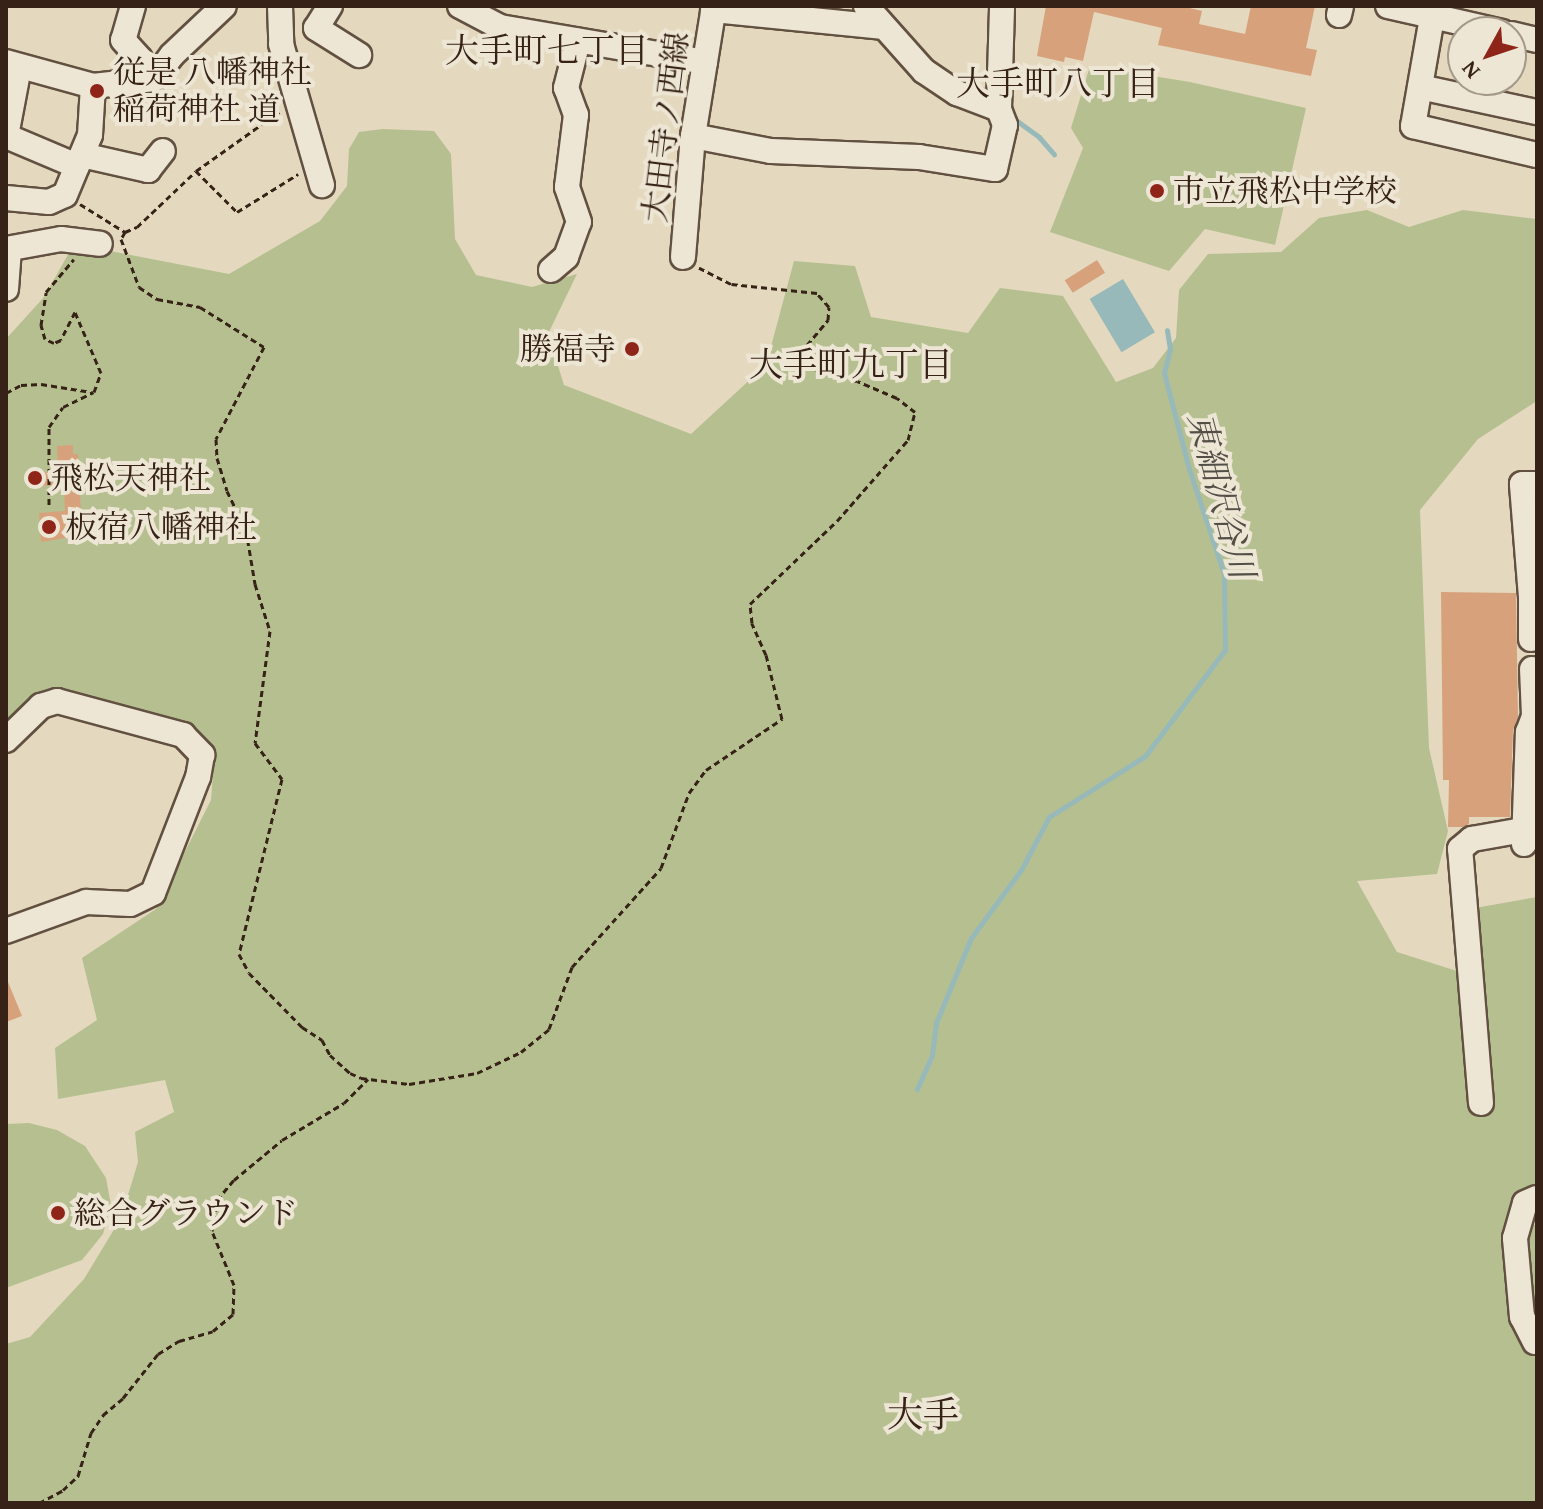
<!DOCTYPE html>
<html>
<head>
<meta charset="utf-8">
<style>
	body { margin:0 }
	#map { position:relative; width:1543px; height:1509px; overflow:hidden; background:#e4d9be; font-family:"Gentium Book Plus","Noto Serif JP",serif }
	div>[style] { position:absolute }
	.green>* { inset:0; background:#b6bf90 }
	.water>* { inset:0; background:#97b9b9; transform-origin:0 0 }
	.stream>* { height:5px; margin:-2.5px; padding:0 2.5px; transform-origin:2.5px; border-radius:2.5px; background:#97b9b9 }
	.building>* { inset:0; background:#d7a27b; transform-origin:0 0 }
	.path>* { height:3px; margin-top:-1.5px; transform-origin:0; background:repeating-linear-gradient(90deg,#362216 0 6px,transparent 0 10px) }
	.roads { filter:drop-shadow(2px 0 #625040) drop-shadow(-2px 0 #625040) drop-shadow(0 2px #625040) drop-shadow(0 -2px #625040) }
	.minor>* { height:24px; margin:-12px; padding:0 12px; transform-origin:12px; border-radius:12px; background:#ede6d5 }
	.dots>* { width:22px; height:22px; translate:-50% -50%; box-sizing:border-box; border:4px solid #ede6d5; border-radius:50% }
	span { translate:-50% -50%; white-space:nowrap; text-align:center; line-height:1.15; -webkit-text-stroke:8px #ede6d5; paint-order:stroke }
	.poi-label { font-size:32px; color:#362216 }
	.left { translate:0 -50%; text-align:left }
	.right { translate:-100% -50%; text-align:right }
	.street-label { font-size:32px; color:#362216 }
	.neighbourhood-label { font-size:34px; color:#362216 }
	.water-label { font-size:34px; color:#534f47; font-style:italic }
	.quarter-label { font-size:36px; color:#362216 }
	.frame { position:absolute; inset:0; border:8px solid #362216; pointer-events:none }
	.north { position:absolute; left:1447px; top:16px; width:80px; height:80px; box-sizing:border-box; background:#ede6d5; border:2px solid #a49889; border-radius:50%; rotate:230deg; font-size:22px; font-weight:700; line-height:32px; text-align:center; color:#362216 }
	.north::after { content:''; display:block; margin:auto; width:28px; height:36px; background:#8f2418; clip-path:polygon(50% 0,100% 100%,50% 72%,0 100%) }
</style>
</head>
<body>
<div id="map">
	<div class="green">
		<div style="clip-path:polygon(1090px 66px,1190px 82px,1306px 108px,1275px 245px,1205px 229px,1169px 271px,1050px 232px,1083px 148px,1071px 128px)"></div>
		<div style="clip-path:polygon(383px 129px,434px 131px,451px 154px,455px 239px,476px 275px,532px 287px,577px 274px,548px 334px,564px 385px,691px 434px,766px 365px,794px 261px,855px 266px,871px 317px,968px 333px,1000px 288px,1063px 296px,1116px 382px,1153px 368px,1176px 338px,1179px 290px,1208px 254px,1281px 252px,1319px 218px,1367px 210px,1409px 227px,1463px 210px,1537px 219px,1537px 401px,1478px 439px,1420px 510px,1429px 748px,1448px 831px,1437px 874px,1357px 881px,1397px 952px,1479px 978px,1475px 908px,1537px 897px,1537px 1192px,1517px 1194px,1514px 1206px,1516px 1224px,1537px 1225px,1537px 1503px,6px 1503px,6px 1344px,30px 1337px,84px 1279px,121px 1218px,138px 1162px,135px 1132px,174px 1112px,165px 1080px,58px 1099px,55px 1048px,97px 1020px,82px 958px,156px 909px,211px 800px,214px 762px,195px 729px,51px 694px,6px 724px,6px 339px,44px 297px,74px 244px,229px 274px,320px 221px,347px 186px,349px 149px,359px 132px)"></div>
		<div style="clip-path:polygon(29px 1123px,57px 1130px,85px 1146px,106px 1178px,111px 1205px,103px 1234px,82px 1260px,6px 1288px,6px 1124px)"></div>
	</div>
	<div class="water">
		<div style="left:1123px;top:279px;width:62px;height:39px;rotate:59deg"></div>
	</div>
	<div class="stream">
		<div style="left:1013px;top:118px;width:32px;rotate:36deg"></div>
		<div style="left:1039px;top:137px;width:23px;rotate:49deg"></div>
		<div style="left:917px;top:1089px;width:37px;rotate:-66deg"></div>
		<div style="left:932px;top:1055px;width:32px;rotate:-83deg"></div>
		<div style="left:936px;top:1023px;width:92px;rotate:-67.6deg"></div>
		<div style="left:971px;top:938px;width:84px;rotate:-53.7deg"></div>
		<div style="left:1021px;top:870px;width:60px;rotate:-62.2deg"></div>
		<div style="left:1049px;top:817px;width:114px;rotate:-32.4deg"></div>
		<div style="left:1145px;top:756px;width:133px;rotate:-53deg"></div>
		<div style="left:1225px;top:650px;width:76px;rotate:-90.8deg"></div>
		<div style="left:1224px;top:574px;width:111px;rotate:-108.4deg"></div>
		<div style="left:1189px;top:469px;width:99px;rotate:-104.6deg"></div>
		<div style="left:1164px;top:373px;width:25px;rotate:-76deg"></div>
		<div style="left:1170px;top:349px;width:19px;rotate:-99deg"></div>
	</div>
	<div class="building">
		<div style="clip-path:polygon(1046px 6px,1181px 6px,1202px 11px,1199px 24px,1245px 34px,1251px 6px,1315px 6px,1306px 48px,1317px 50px,1311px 76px,1158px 45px,1162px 28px,1094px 12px,1083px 61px,1065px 57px,1064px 62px,1037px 56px)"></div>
		<div style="left:1097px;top:260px;width:15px;height:38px;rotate:58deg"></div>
		<div style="clip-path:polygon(73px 445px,73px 454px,78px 454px,81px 516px,77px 516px,78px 536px,41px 542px,39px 513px,65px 511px,64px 485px,32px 486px,32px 473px,58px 472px,57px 446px)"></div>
		<div style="clip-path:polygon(1441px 592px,1516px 593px,1518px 717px,1513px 731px,1510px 817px,1469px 817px,1469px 824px,1464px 827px,1448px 827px,1449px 780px,1443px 780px)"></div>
		<div style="clip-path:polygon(6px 977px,22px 1016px,6px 1022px)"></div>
	</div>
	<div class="path">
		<div style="left:196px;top:171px;width:58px;rotate:45deg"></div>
		<div style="left:237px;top:212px;width:72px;rotate:-31.9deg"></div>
		<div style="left:80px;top:204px;width:53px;rotate:31.9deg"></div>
		<div style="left:125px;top:232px;width:8px;rotate:120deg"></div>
		<div style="left:121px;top:239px;width:51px;rotate:69.4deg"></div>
		<div style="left:139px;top:287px;width:22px;rotate:34deg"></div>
		<div style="left:157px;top:299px;width:44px;rotate:10.5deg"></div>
		<div style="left:200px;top:307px;width:75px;rotate:32deg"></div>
		<div style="left:264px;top:347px;width:104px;rotate:117.6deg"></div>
		<div style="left:216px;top:439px;width:19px;rotate:87deg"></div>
		<div style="left:217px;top:458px;width:34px;rotate:73deg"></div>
		<div style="left:227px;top:491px;width:43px;rotate:64deg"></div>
		<div style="left:246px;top:530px;width:55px;rotate:80.5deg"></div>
		<div style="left:255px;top:584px;width:49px;rotate:72.3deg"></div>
		<div style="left:270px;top:631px;width:113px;rotate:97.6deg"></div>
		<div style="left:255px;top:743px;width:45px;rotate:53.1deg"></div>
		<div style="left:282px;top:779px;width:180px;rotate:103.8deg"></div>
		<div style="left:239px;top:954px;width:21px;rotate:62deg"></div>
		<div style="left:249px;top:973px;width:76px;rotate:45.5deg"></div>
		<div style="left:302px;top:1027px;width:24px;rotate:33deg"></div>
		<div style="left:322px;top:1040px;width:17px;rotate:62deg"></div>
		<div style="left:330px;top:1055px;width:27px;rotate:42deg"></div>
		<div style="left:350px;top:1073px;width:12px;rotate:24deg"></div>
		<div style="left:361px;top:1078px;width:48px;rotate:7.1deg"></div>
		<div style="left:409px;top:1084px;width:69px;rotate:-9.2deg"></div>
		<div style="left:477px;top:1073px;width:49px;rotate:-25.5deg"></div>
		<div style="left:521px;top:1052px;width:36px;rotate:-39deg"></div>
		<div style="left:549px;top:1029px;width:66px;rotate:-69.6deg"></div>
		<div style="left:572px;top:967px;width:133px;rotate:-48deg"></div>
		<div style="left:661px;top:868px;width:80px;rotate:-69.5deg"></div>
		<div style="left:689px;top:793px;width:29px;rotate:-54deg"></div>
		<div style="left:706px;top:770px;width:92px;rotate:-33.9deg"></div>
		<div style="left:782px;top:719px;width:66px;rotate:-104deg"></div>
		<div style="left:766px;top:655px;width:35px;rotate:-114deg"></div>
		<div style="left:752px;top:623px;width:19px;rotate:-96deg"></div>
		<div style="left:750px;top:604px;width:120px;rotate:-43.7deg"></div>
		<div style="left:837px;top:521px;width:108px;rotate:-48.8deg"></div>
		<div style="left:908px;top:440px;width:29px;rotate:-76deg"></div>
		<div style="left:915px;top:412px;width:23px;rotate:-142deg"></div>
		<div style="left:897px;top:398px;width:43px;rotate:-157deg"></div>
		<div style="left:857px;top:381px;width:44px;rotate:-164.1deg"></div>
		<div style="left:815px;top:369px;width:16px;rotate:-130deg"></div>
		<div style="left:805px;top:357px;width:12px;rotate:-81deg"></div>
		<div style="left:807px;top:345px;width:33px;rotate:-50deg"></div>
		<div style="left:828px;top:320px;width:13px;rotate:-86deg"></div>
		<div style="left:829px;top:307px;width:18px;rotate:-131deg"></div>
		<div style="left:817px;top:293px;width:86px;rotate:-174deg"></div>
		<div style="left:731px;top:284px;width:36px;rotate:-153deg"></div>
		<div style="left:125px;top:232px;width:13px;rotate:-23deg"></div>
		<div style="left:137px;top:227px;width:81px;rotate:-43.5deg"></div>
		<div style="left:196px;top:171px;width:102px;rotate:-35.4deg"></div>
		<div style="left:6px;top:393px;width:17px;rotate:-28deg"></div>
		<div style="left:21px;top:385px;width:20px;rotate:-3deg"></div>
		<div style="left:41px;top:384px;width:51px;rotate:9.1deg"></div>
		<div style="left:49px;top:505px;width:78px;rotate:-90deg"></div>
		<div style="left:49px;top:427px;width:24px;rotate:-55deg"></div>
		<div style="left:63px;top:407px;width:34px;rotate:-26deg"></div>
		<div style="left:94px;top:392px;width:20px;rotate:-70deg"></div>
		<div style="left:101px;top:373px;width:66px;rotate:-113.1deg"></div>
		<div style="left:75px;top:312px;width:31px;rotate:117deg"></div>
		<div style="left:61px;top:340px;width:8px;rotate:157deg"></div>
		<div style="left:54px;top:343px;width:10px;rotate:-156deg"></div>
		<div style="left:45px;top:339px;width:15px;rotate:-106deg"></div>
		<div style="left:41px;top:325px;width:33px;rotate:-81deg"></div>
		<div style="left:46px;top:292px;width:43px;rotate:-49.7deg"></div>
		<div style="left:39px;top:1503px;width:27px;rotate:-28deg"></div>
		<div style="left:63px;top:1490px;width:21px;rotate:-43deg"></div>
		<div style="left:78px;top:1476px;width:45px;rotate:-73.2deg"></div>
		<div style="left:91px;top:1433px;width:22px;rotate:-56deg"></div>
		<div style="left:103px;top:1415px;width:26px;rotate:-40deg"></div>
		<div style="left:123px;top:1398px;width:56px;rotate:-51.5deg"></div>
		<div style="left:158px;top:1354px;width:25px;rotate:-32deg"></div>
		<div style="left:179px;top:1341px;width:35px;rotate:-16deg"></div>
		<div style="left:213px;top:1331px;width:26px;rotate:-40deg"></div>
		<div style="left:233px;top:1314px;width:29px;rotate:-88deg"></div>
		<div style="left:234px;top:1285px;width:58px;rotate:-112.2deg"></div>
		<div style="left:212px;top:1231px;width:31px;rotate:-81deg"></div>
		<div style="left:217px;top:1200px;width:26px;rotate:-50deg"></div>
		<div style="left:234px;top:1180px;width:62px;rotate:-39.8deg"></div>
		<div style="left:282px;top:1140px;width:72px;rotate:-30.8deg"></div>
		<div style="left:344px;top:1103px;width:34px;rotate:-45deg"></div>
	</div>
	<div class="roads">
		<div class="minor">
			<div style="left:133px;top:6px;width:35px;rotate:106deg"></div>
			<div style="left:123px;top:40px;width:25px;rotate:48deg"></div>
			<div style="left:140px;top:59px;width:20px;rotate:96deg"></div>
			<div style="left:280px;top:6px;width:38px;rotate:88deg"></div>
			<div style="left:281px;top:44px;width:147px;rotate:73.8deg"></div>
			<div style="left:330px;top:6px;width:26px;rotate:122deg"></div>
			<div style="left:316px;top:28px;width:51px;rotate:32.1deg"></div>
			<div style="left:460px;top:6px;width:45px;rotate:27.7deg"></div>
			<div style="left:500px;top:27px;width:208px;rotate:9.7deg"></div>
			<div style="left:866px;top:6px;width:87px;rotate:48.3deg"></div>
			<div style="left:924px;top:71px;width:40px;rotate:34deg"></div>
			<div style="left:957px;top:93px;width:45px;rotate:20.9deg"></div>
			<div style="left:1388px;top:6px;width:117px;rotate:12.8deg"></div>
			<div style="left:1434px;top:6px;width:122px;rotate:99.9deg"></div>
			<div style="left:1413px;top:126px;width:127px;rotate:13.2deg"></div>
			<div style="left:713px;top:10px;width:170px;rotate:5.7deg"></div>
			<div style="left:1339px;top:15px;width:9px;rotate:-77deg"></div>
			<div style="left:1511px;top:34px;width:27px;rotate:13deg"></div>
			<div style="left:6px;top:62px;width:90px;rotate:15.4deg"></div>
			<div style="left:93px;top:86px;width:61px;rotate:-6.5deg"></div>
			<div style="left:154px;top:79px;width:30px;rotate:-53deg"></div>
			<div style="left:172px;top:55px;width:71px;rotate:-43.3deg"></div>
			<div style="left:1420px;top:87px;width:120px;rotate:12.1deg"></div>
			<div style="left:6px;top:136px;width:77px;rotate:22.9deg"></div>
			<div style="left:6px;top:136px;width:70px;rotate:-79.3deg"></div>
			<div style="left:693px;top:136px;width:79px;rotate:10.9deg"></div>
			<div style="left:771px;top:151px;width:148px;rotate:2.3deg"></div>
			<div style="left:919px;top:157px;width:77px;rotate:9deg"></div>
			<div style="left:995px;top:169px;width:45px;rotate:-77.2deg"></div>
			<div style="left:1005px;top:125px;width:17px;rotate:-111deg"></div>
			<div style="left:999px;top:109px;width:103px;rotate:-88.3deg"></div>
			<div style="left:82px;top:155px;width:68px;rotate:12.8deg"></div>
			<div style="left:148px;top:170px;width:24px;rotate:-52deg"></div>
			<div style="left:6px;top:198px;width:43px;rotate:5.3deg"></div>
			<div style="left:49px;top:202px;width:17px;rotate:-24deg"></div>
			<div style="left:65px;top:195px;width:65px;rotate:-67.4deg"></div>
			<div style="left:90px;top:135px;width:49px;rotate:-86.5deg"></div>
			<div style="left:6px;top:249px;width:56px;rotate:-10.3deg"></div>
			<div style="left:61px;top:239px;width:39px;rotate:7deg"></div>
			<div style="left:683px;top:257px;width:121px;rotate:-85.3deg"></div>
			<div style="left:693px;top:136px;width:132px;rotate:-80.8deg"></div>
			<div style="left:551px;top:270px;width:20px;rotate:-41deg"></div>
			<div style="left:566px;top:257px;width:37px;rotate:-70deg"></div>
			<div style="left:579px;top:222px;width:37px;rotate:-109deg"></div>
			<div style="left:567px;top:187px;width:73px;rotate:-82.9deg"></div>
			<div style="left:576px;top:115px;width:29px;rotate:-110deg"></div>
			<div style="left:566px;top:88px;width:49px;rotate:-75.7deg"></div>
			<div style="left:6px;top:289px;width:40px;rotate:-85.7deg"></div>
			<div style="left:1531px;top:639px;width:42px;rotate:-90deg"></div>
			<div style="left:1531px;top:597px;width:113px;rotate:-94.6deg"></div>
			<div style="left:1522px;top:484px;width:15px"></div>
			<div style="left:6px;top:740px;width:49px;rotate:-44.2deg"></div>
			<div style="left:41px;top:706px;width:17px;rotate:-17deg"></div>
			<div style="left:57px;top:701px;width:131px;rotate:15.1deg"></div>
			<div style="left:183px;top:735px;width:28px;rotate:46deg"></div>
			<div style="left:202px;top:755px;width:22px;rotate:100deg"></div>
			<div style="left:198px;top:777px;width:124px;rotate:111.2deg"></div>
			<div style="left:153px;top:893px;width:25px;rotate:154deg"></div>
			<div style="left:130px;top:904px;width:44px;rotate:-177.4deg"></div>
			<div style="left:86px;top:902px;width:85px;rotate:160.1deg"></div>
			<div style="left:1524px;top:844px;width:112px;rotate:-88deg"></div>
			<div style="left:1528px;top:732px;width:17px;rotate:-69deg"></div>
			<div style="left:1534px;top:716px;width:47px;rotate:-92.4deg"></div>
			<div style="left:1481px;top:1103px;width:255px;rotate:-94.7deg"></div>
			<div style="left:1460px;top:849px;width:16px;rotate:-40deg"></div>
			<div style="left:1472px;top:839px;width:52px;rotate:-10deg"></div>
			<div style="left:1535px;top:1342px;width:28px;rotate:-117deg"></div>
			<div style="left:1522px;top:1317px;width:79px;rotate:-95.1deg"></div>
			<div style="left:1515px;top:1238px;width:36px;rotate:-74deg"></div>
			<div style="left:1525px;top:1203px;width:13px;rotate:-23deg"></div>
		</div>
	</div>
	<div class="dots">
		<div style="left:97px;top:91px;background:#8f2418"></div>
		<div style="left:1157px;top:191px;background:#8f2418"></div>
		<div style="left:632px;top:349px;background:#8f2418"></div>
		<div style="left:35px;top:478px;background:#8f2418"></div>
		<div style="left:49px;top:527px;background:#8f2418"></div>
		<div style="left:58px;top:1213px;background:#8f2418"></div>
	</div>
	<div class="poi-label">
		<span class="left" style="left:113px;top:91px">従是 八幡神社<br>稲荷神社 道</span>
		<span class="left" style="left:1173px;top:191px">市立飛松中学校</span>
		<span class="right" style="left:616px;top:349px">勝福寺</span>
		<span class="left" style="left:51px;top:478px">飛松天神社</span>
		<span class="left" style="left:65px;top:527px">板宿八幡神社</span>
		<span class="left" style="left:74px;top:1213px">総合グラウンド</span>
	</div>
	<div class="street-label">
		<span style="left:666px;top:127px;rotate:-83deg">大田寺ノ西線</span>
	</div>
	<div class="neighbourhood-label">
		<span style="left:547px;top:50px">大手町七丁目</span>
		<span style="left:1058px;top:83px">大手町八丁目</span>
		<span style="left:851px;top:364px">大手町九丁目</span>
	</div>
	<div class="water-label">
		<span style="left:1222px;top:495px;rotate:75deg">東細沢谷川</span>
	</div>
	<div class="quarter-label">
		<span style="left:923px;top:1414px">大手</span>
	</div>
	<div class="frame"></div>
	<div class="north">N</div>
</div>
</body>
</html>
